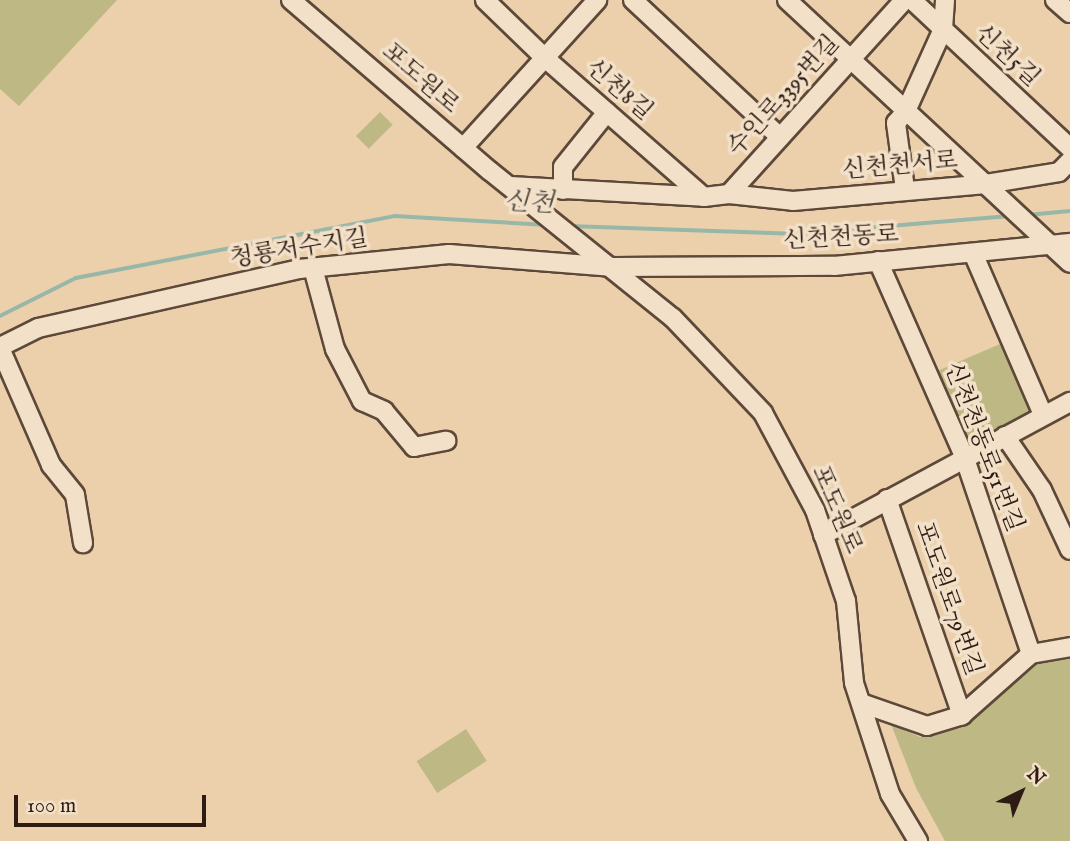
<!DOCTYPE html>
<html>
<head>
<meta charset="utf-8">
<style>
	body { margin:0 }
	#map { position:relative; width:1070px; height:841px; overflow:hidden; background:#ebd0ab; font-family:"IM FELL English","Noto Serif KR",serif }
	div>[style] { position:absolute }
	.green>* { inset:0; background:#beb984; transform-origin:0 0 }
	.stream>* { height:3.5px; margin:-1.75px; padding:0 1.75px; transform-origin:1.75px; border-radius:1.75px; background:#98b7a9 }
	.roads { filter:drop-shadow(2px 0 #5d4839) drop-shadow(-2px 0 #5d4839) drop-shadow(0 2px #5d4839) drop-shadow(0 -2px #5d4839) }
	.minor>* { height:18px; margin:-9px; padding:0 9px; transform-origin:9px; border-radius:9px; background:#f2e0c8 }
	span { translate:-50% -50%; white-space:nowrap; text-align:center; line-height:1.15; -webkit-text-stroke:7px #f2e0c8; paint-order:stroke }
	.street-label { font-size:24px; color:#2e1b13 }
	.water-label { font-size:26px; color:#4e4a40; font-style:italic }
	.north { position:absolute; left:986px; top:757px; width:70px; height:70px; -webkit-text-stroke:5px #f2e0c8; paint-order:stroke; rotate:43deg; font-size:19px; font-weight:700; line-height:28px; text-align:center; color:#2e1b13 }
	.north::after { content:''; display:block; margin:auto; width:24px; height:32px; background:#2e1b13; clip-path:polygon(50% 0,100% 100%,50% 72%,0 100%) }
	.scale { position:absolute; left:14px; top:795px; width:192px; height:32px; box-sizing:border-box; border:4px solid #2e1b13; border-top:0; padding-left:9px; font-size:21px; line-height:24px; white-space:nowrap; color:#2e1b13; -webkit-text-stroke:5px #f2e0c8; paint-order:stroke }
</style>
</head>
<body>
<div id="map">
	<div class="green">
		<div style="clip-path:polygon(0 0,117px 0,19px 106px,0 89px)"></div>
		<div style="left:380px;top:112px;width:18px;height:34px;rotate:45deg"></div>
		<div style="clip-path:polygon(1007px 341px,1035px 415px,971px 443px,965px 440px,935px 372px)"></div>
		<div style="clip-path:polygon(1070px 659px,1070px 841px,945px 841px,916px 788px,891px 724px,920px 737px,961px 728px,1039px 663px)"></div>
		<div style="left:466px;top:729px;width:38px;height:59px;rotate:57deg"></div>
	</div>
	<div class="stream">
		<div style="left:1027px;top:215px;width:43px;rotate:-5.3deg"></div>
		<div style="left:569px;top:226px;width:225px;rotate:2deg"></div>
		<div style="left:794px;top:234px;width:216px;rotate:-4.8deg"></div>
		<div style="left:0;top:316px;width:85px;rotate:-26.6deg"></div>
		<div style="left:76px;top:278px;width:325px;rotate:-11deg"></div>
		<div style="left:395px;top:216px;width:153px;rotate:3.4deg"></div>
	</div>
	<div class="roads">
		<div class="minor">
			<div style="left:291px;top:0;width:262px;rotate:40.7deg"></div>
			<div style="left:490px;top:171px;width:235px;rotate:38.8deg"></div>
			<div style="left:673px;top:318px;width:131px;rotate:46.5deg"></div>
			<div style="left:763px;top:413px;width:110px;rotate:61.8deg"></div>
			<div style="left:815px;top:510px;width:96px;rotate:71.2deg"></div>
			<div style="left:846px;top:601px;width:82px;rotate:84.4deg"></div>
			<div style="left:854px;top:683px;width:117px;rotate:72deg"></div>
			<div style="left:890px;top:794px;width:55px;rotate:59.2deg"></div>
			<div style="left:485px;top:0;width:83px;rotate:44deg"></div>
			<div style="left:545px;top:58px;width:211px;rotate:41.2deg"></div>
			<div style="left:704px;top:197px;width:25px;rotate:-7deg"></div>
			<div style="left:729px;top:194px;width:64px;rotate:6.2deg"></div>
			<div style="left:793px;top:201px;width:194px;rotate:-5deg"></div>
			<div style="left:986px;top:184px;width:74px;rotate:-9.3deg"></div>
			<div style="left:1059px;top:172px;width:16px;rotate:-45deg"></div>
			<div style="left:633px;top:0;width:201px;rotate:43deg"></div>
			<div style="left:787px;top:0;width:386px;rotate:42.9deg"></div>
			<div style="left:912px;top:0;width:216px;rotate:43.1deg"></div>
			<div style="left:1055px;top:0;width:20px;rotate:41deg"></div>
			<div style="left:463px;top:148px;width:200px;rotate:-47.8deg"></div>
			<div style="left:510px;top:186px;width:194px;rotate:3.2deg"></div>
			<div style="left:905px;top:189px;width:67px;rotate:-97.8deg"></div>
			<div style="left:896px;top:123px;width:16px;rotate:-50deg"></div>
			<div style="left:906px;top:111px;width:90px;rotate:-65.7deg"></div>
			<div style="left:943px;top:29px;width:29px;rotate:-86deg"></div>
			<div style="left:563px;top:190px;width:23px;rotate:-90deg"></div>
			<div style="left:563px;top:167px;width:70px;rotate:-51.3deg"></div>
			<div style="left:729px;top:194px;width:261px;rotate:-47.9deg"></div>
			<div style="left:973px;top:253px;width:176px;rotate:66.6deg"></div>
			<div style="left:878px;top:261px;width:213px;rotate:66.2deg"></div>
			<div style="left:964px;top:456px;width:209px;rotate:71.3deg"></div>
			<div style="left:313px;top:268px;width:84px;rotate:74.8deg"></div>
			<div style="left:335px;top:349px;width:59px;rotate:62.6deg"></div>
			<div style="left:362px;top:401px;width:24px;rotate:24deg"></div>
			<div style="left:384px;top:411px;width:47px;rotate:50.2deg"></div>
			<div style="left:414px;top:447px;width:33px;rotate:-11deg"></div>
			<div style="left:0;top:347px;width:42px;rotate:-26.6deg"></div>
			<div style="left:38px;top:328px;width:268px;rotate:-12.7deg"></div>
			<div style="left:299px;top:269px;width:151px;rotate:-5.7deg"></div>
			<div style="left:449px;top:254px;width:165px;rotate:4.5deg"></div>
			<div style="left:613px;top:267px;width:221px;rotate:-0.3deg"></div>
			<div style="left:834px;top:266px;width:237px;rotate:-5.6deg"></div>
			<div style="left:0;top:348px;width:128px;rotate:66.4deg"></div>
			<div style="left:51px;top:465px;width:38px;rotate:51deg"></div>
			<div style="left:75px;top:495px;width:49px;rotate:80.5deg"></div>
			<div style="left:1005px;top:436px;width:65px;rotate:55.6deg"></div>
			<div style="left:1042px;top:490px;width:66px;rotate:65deg"></div>
			<div style="left:887px;top:499px;width:229px;rotate:70.9deg"></div>
			<div style="left:823px;top:535px;width:281px;rotate:-28.3deg"></div>
			<div style="left:861px;top:703px;width:70px;rotate:19.2deg"></div>
			<div style="left:927px;top:726px;width:37px;rotate:-17deg"></div>
			<div style="left:962px;top:715px;width:92px;rotate:-41.5deg"></div>
			<div style="left:1031px;top:654px;width:40px;rotate:-10deg"></div>
		</div>
	</div>
	<div class="street-label">
		<span style="left:1007px;top:56px;rotate:43deg">신천5길</span>
		<span style="left:420px;top:79px;rotate:41deg">포도원로</span>
		<span style="left:619px;top:90px;rotate:41deg">신천8길</span>
		<span style="left:784px;top:96px;rotate:-48deg">수인로3395번길</span>
		<span style="left:900px;top:166px;rotate:-5deg">신천천서로</span>
		<span style="left:841px;top:238px;rotate:-3deg">신천천동로</span>
		<span style="left:299px;top:249px;rotate:-9deg">청룡저수지길</span>
		<span style="left:983px;top:447px;rotate:69deg">신천천동로51번길</span>
		<span style="left:836px;top:510px;rotate:67deg">포도원로</span>
		<span style="left:948px;top:599px;rotate:71deg">포도원로79번길</span>
	</div>
	<div class="water-label">
		<span style="left:529px;top:203px;rotate:3deg">신천</span>
	</div>
	<div class="north">N</div>
	<div class="scale">100 m</div>
</div>
</body>
</html>
